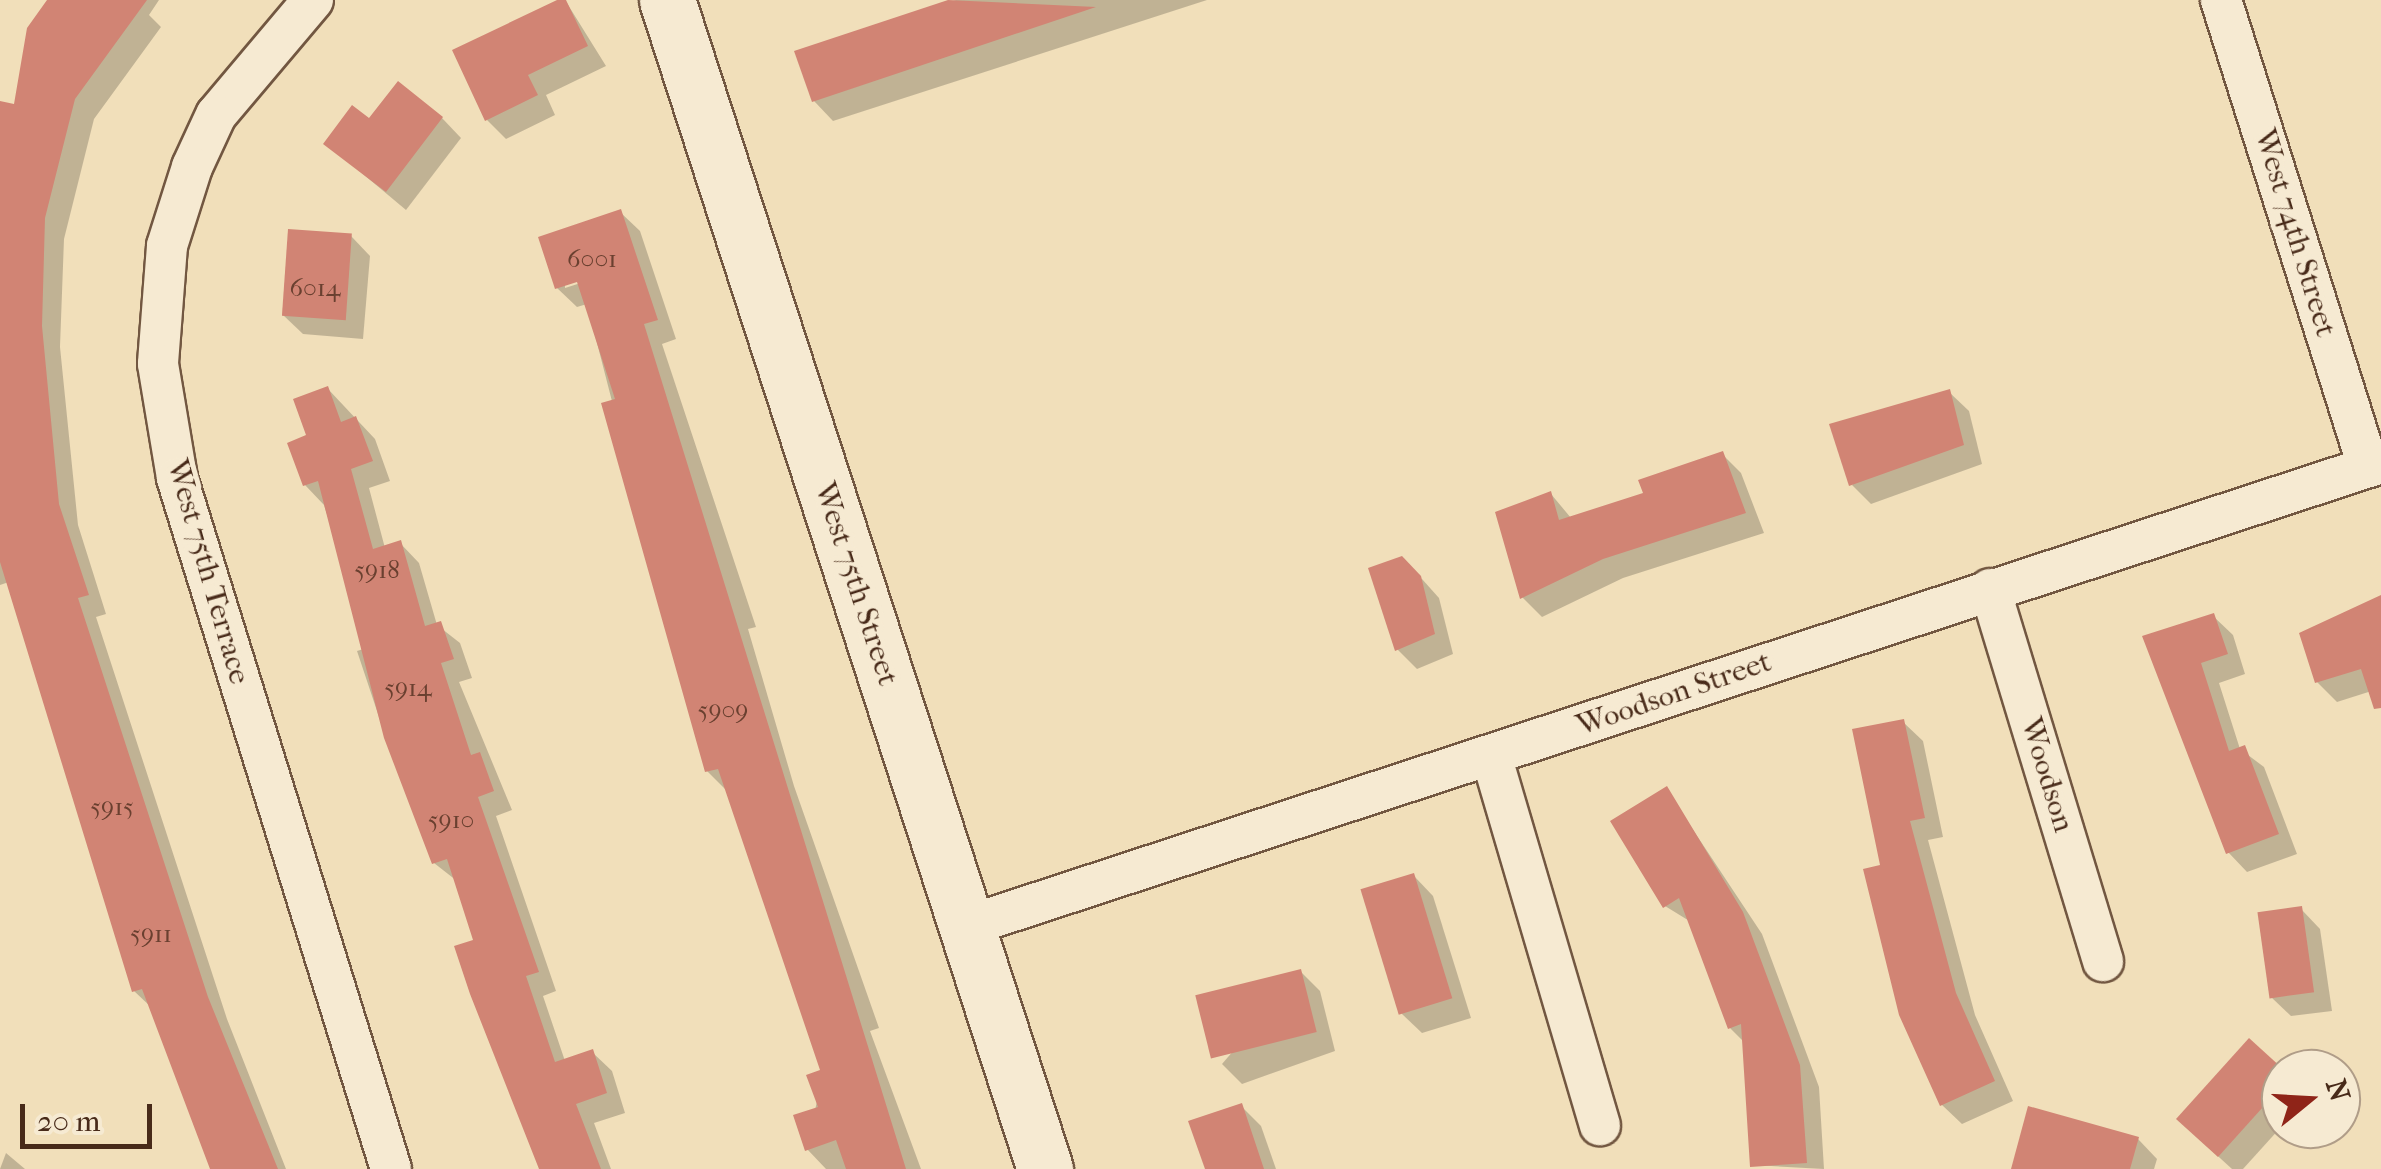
<!DOCTYPE html>
<html>
<head>
<meta charset="utf-8">
<style>
	body { margin:0 }
	#map { position:relative; width:2381px; height:1169px; overflow:hidden; background:#f1dfba; font-family:"IM FELL French Canon",serif }
	div>[style] { position:absolute }
	.shadow>* { inset:0; background:#0003 }
	.building>* { inset:0; background:#d18474; transform-origin:0 0 }
	.roads { filter:drop-shadow(2px 0 #725741) drop-shadow(-2px 0 #725741) drop-shadow(0 2px #725741) drop-shadow(0 -2px #725741) }
	.street>* { height:40px; margin:-20px; padding:0 20px; transform-origin:20px; border-radius:20px; background:#f6ead2 }
	.secondary>* { height:55px; margin:-27.5px; padding:0 27.5px; transform-origin:27.5px; border-radius:27.5px; background:#f6ead2 }
	span { translate:-50% -50%; white-space:nowrap; text-align:center; line-height:1.15; -webkit-text-stroke:10px #f6ead2; paint-order:stroke }
	.number-label { font-size:25px; color:#6a4030 }
	.number-label span { -webkit-text-stroke-width:0 }
	.street-label { font-size:30px; color:#482a19 }
	.north { position:absolute; left:2261px; top:1049px; width:100px; height:100px; box-sizing:border-box; background:#f6ead2; border:2px solid #b09d88; border-radius:50%; rotate:72deg; font-size:28px; font-weight:700; line-height:40px; text-align:center; color:#482a19 }
	.north::after { content:''; display:block; margin:auto; width:35px; height:45px; background:#8f2418; clip-path:polygon(50% 0,100% 100%,50% 72%,0 100%) }
	.scale { position:absolute; left:20px; top:1104px; width:132px; height:45px; box-sizing:border-box; border:5px solid #482a19; border-top:0; padding-left:12px; font-size:30px; line-height:35px; white-space:nowrap; color:#482a19; -webkit-text-stroke:8px #f6ead2; paint-order:stroke }
</style>
</head>
<body>
<div id="map">
	<div class="shadow">
		<div style="clip-path:polygon(50px 0,159px 0,149px 15px,161px 27px,94px 119px,64px 239px,60px 347px,78px 525px,106px 614px,96px 617px,227px 1019px,286px 1169px,212px 1169px,152px 1008px,134px 991px,9px 582px,0 585px,0 103px,16px 108px)"></div>
		<div style="clip-path:polygon(565px 0,606px 66px,546px 95px,555px 115px,506px 139px,487px 120px)"></div>
		<div style="clip-path:polygon(956px 0,1207px 0,833px 121px,814px 101px,797px 52px)"></div>
		<div style="clip-path:polygon(442px 118px,461px 138px,406px 210px,326px 143px,370px 122px)"></div>
		<div style="clip-path:polygon(evenodd,620px 212px,640px 231px,676px 339px,662px 344px,756px 627px,748px 629px,794px 786px,879px 1028px,870px 1031px,921px 1169px,826px 1169px,807px 1149px,823px 1072px,728px 792px,707px 771px,587px 304px,577px 307px,557px 288px,620px 212px,590px 280px,565px 288px,565px 283px,590px 280px)"></div>
		<div style="clip-path:polygon(351px 236px,370px 256px,363px 339px,303px 334px,283px 315px)"></div>
		<div style="clip-path:polygon(328px 389px,375px 439px,390px 481px,369px 488px,385px 548px,400px 543px,419px 563px,437px 625px,460px 643px,472px 678px,459px 682px,512px 810px,496px 816px,556px 991px,543px 996px,565px 1061px,592px 1052px,612px 1071px,625px 1113px,594px 1123px,611px 1169px,541px 1169px,457px 881px,434px 863px,386px 738px,357px 651px,370px 647px,324px 505px,305px 485px)"></div>
		<div style="clip-path:polygon(1949px 392px,1969px 411px,1982px 464px,1871px 504px,1852px 485px)"></div>
		<div style="clip-path:polygon(1722px 454px,1741px 473px,1764px 533px,1623px 578px,1542px 617px,1522px 597px,1551px 494px,1571px 518px,1646px 494px)"></div>
		<div style="clip-path:polygon(1371px 569px,1422px 579px,1439px 598px,1453px 654px,1417px 669px,1398px 650px)"></div>
		<div style="clip-path:polygon(2381px 600px,2381px 688px,2337px 702px,2317px 682px)"></div>
		<div style="clip-path:polygon(2213px 616px,2233px 635px,2245px 674px,2219px 683px,2240px 749px,2264px 767px,2297px 854px,2247px 872px,2228px 852px,2146px 637px)"></div>
		<div style="clip-path:polygon(1903px 722px,1923px 741px,1943px 837px,1928px 840px,1975px 1015px,2013px 1101px,1962px 1124px,1942px 1105px,1883px 867px)"></div>
		<div style="clip-path:polygon(1666px 789px,1762px 934px,1819px 1087px,1824px 1169px,1753px 1165px,1745px 1043px,1730px 1028px,1691px 922px,1665px 906px)"></div>
		<div style="clip-path:polygon(1414px 876px,1433px 896px,1471px 1018px,1422px 1033px,1402px 1014px)"></div>
		<div style="clip-path:polygon(2301px 909px,2320px 929px,2332px 1011px,2291px 1016px,2271px 997px)"></div>
		<div style="clip-path:polygon(1301px 972px,1320px 991px,1335px 1051px,1242px 1084px,1222px 1064px)"></div>
		<div style="clip-path:polygon(2281px 1070px,2281px 1127px,2243px 1169px,2232px 1169px,2198px 1138px)"></div>
		<div style="clip-path:polygon(1241px 1106px,1261px 1126px,1276px 1169px,1207px 1169px)"></div>
		<div style="clip-path:polygon(2138px 1139px,2157px 1159px,2154px 1169px,2021px 1169px)"></div>
		<div style="clip-path:polygon(6px 1153px,25px 1169px,0 1169px)"></div>
	</div>
	<div class="building">
		<div style="clip-path:polygon(47px 0,147px 0,75px 99px,45px 218px,42px 326px,59px 504px,89px 595px,78px 598px,208px 997px,278px 1169px,210px 1169px,142px 989px,132px 992px,0 562px,0 101px,14px 104px,27px 28px)"></div>
		<div style="clip-path:polygon(557px 0,566px 0,588px 46px,528px 75px,538px 95px,485px 121px,452px 50px)"></div>
		<div style="clip-path:polygon(948px 0,1096px 7px,812px 102px,794px 51px)"></div>
		<div style="clip-path:polygon(398px 81px,443px 117px,386px 192px,323px 144px,352px 105px,369px 118px)"></div>
		<div style="clip-path:polygon(621px 209px,658px 320px,644px 324px,906px 1169px,846px 1169px,836px 1140px,805px 1151px,793px 1115px,818px 1107px,806px 1075px,820px 1070px,718px 769px,705px 772px,601px 403px,615px 399px,577px 282px,555px 289px,538px 237px)"></div>
		<div style="left:288px;top:229px;width:64px;height:87px;rotate:4deg"></div>
		<div style="clip-path:polygon(328px 386px,341px 422px,356px 416px,373px 461px,351px 469px,373px 549px,401px 540px,425px 626px,441px 621px,454px 659px,441px 663px,471px 755px,480px 752px,494px 791px,478px 797px,539px 972px,526px 976px,555px 1062px,593px 1049px,607px 1093px,576px 1104px,601px 1169px,539px 1169px,470px 994px,454px 946px,473px 940px,447px 859px,432px 864px,384px 738px,318px 481px,303px 486px,287px 443px,306px 435px,293px 399px)"></div>
		<div style="clip-path:polygon(1950px 389px,1964px 445px,1849px 486px,1829px 424px)"></div>
		<div style="clip-path:polygon(1723px 451px,1746px 513px,1603px 559px,1520px 599px,1495px 512px,1551px 491px,1559px 520px,1643px 493px,1638px 480px)"></div>
		<div style="clip-path:polygon(1402px 556px,1421px 576px,1435px 634px,1395px 651px,1368px 568px)"></div>
		<div style="clip-path:polygon(2381px 595px,2381px 708px,2374px 709px,2361px 669px,2315px 683px,2299px 633px)"></div>
		<div style="clip-path:polygon(2214px 613px,2228px 654px,2201px 663px,2229px 751px,2245px 745px,2279px 834px,2226px 854px,2142px 636px)"></div>
		<div style="clip-path:polygon(1904px 719px,1925px 818px,1910px 821px,1956px 993px,1995px 1081px,1940px 1106px,1899px 1015px,1863px 869px,1880px 865px,1852px 729px)"></div>
		<div style="clip-path:polygon(1667px 786px,1743px 912px,1800px 1065px,1807px 1163px,1750px 1167px,1741px 1024px,1728px 1029px,1679px 898px,1663px 908px,1610px 821px)"></div>
		<div style="left:1414px;top:873px;width:131px;height:56px;rotate:73deg"></div>
		<div style="left:2302px;top:906px;width:87px;height:45px;rotate:82deg"></div>
		<div style="left:1301px;top:969px;width:65px;height:109px;rotate:76deg"></div>
		<div style="clip-path:polygon(2249px 1038px,2283px 1069px,2281px 1087px,2218px 1157px,2176px 1119px)"></div>
		<div style="clip-path:polygon(1242px 1103px,1264px 1169px,1205px 1169px,1188px 1121px)"></div>
		<div style="clip-path:polygon(2028px 1106px,2139px 1137px,2130px 1169px,2011px 1169px)"></div>
	</div>
	<div class="roads">
		<div class="street">
			<div style="left:313px;top:0;width:150px;rotate:130.1deg"></div>
			<div style="left:216px;top:115px;width:57px;rotate:114.8deg"></div>
			<div style="left:192px;top:167px;width:83px;rotate:107.6deg"></div>
			<div style="left:167px;top:246px;width:118px;rotate:94.4deg"></div>
			<div style="left:158px;top:364px;width:116px;rotate:80.5deg"></div>
			<div style="left:177px;top:478px;width:723px;rotate:72.79deg"></div>
			<div style="left:2221px;top:0;width:489px;rotate:72.5deg"></div>
			<div style="left:1990px;top:589px;width:389px;rotate:73.1deg"></div>
			<div style="left:1491px;top:755px;width:386px;rotate:73.6deg"></div>
			<div style="left:967px;top:926px;width:1488px;rotate:-18.13deg"></div>
		</div>
		<div class="secondary">
			<div style="left:667px;top:0;width:1229px;rotate:72.08deg"></div>
		</div>
	</div>
	<div class="number-label">
		<span style="left:592px;top:259px">6001</span>
		<span style="left:315px;top:288px">6014</span>
		<span style="left:377px;top:570px">5918</span>
		<span style="left:408px;top:688px">5914</span>
		<span style="left:723px;top:710px">5909</span>
		<span style="left:112px;top:807px">5915</span>
		<span style="left:451px;top:820px">5910</span>
		<span style="left:151px;top:934px">5911</span>
	</div>
	<div class="street-label">
		<span style="left:2295px;top:233px;rotate:73deg">West 74th Street</span>
		<span style="left:208px;top:572px;rotate:74deg">West 75th Terrace</span>
		<span style="left:856px;top:584px;rotate:72deg">West 75th Street</span>
		<span style="left:1674px;top:694px;rotate:-19deg">Woodson Street</span>
		<span style="left:2047px;top:775px;rotate:73deg">Woodson</span>
	</div>
	<div class="north">N</div>
	<div class="scale">20 m</div>
</div>
</body>
</html>
